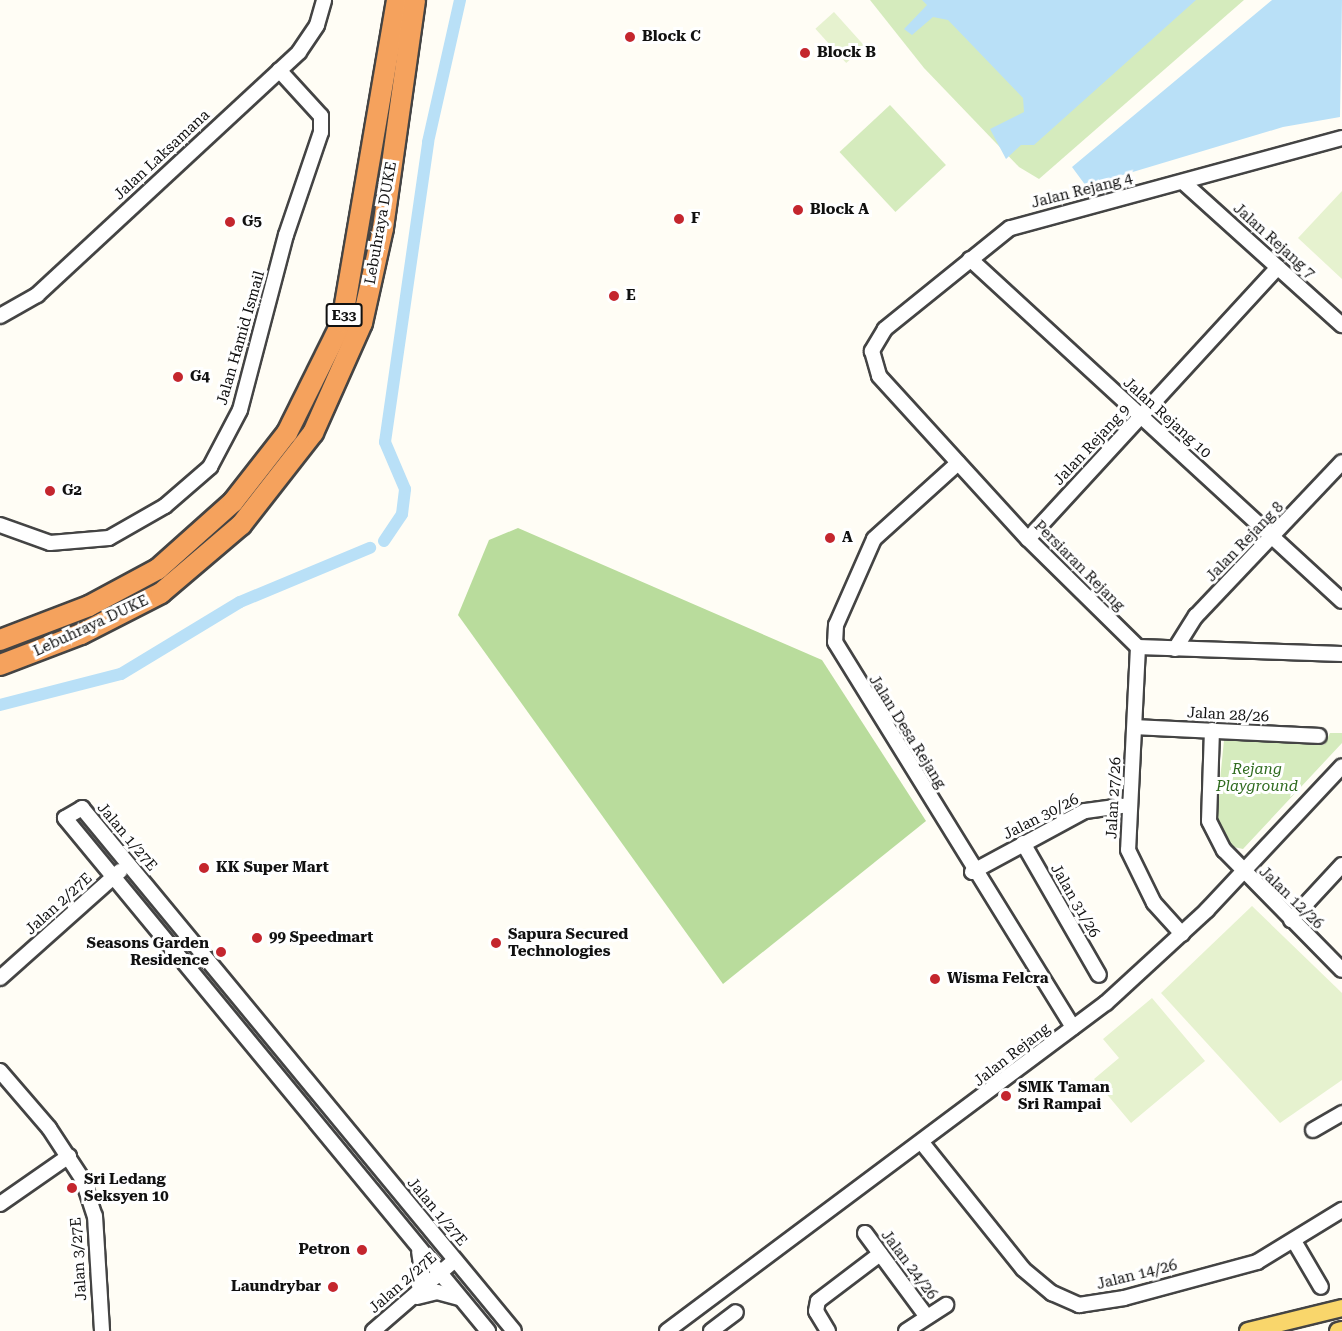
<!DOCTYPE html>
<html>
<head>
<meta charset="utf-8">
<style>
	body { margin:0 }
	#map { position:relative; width:1342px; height:1331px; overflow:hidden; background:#fffdf5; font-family:"Roboto Serif",serif }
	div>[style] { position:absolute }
	.green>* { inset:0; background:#d5ebbd; transform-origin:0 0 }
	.forest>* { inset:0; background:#b9dc9c }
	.pitch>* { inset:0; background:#e6f2cf; transform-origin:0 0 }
	.water>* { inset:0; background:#b9e0f7 }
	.canal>* { height:12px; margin:-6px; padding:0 6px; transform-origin:6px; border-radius:6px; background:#b9e0f7 }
	.roads { filter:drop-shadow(2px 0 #444) drop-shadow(-2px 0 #444) drop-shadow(0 2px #444) drop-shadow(0 -2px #444) }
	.minor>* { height:14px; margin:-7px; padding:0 7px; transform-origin:7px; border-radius:7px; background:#fff }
	.major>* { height:16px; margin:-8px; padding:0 8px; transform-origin:8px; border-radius:8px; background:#f9d66b }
	.highway>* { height:20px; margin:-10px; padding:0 10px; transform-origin:10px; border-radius:10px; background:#f5a25d }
	.dots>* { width:16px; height:16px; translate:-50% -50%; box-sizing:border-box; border:3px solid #fff; border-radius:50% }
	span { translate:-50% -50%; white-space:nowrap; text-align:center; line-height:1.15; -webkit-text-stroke:6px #fff; paint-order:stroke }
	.shield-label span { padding:2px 4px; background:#fff; border:2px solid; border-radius:4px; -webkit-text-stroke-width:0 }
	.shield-label { font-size:14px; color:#111; font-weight:700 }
	.poi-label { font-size:15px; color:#111; font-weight:700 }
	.left { translate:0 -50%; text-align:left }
	.right { translate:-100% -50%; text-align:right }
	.street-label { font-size:15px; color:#111 }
	.park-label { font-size:15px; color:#2f6b1f; font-style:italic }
</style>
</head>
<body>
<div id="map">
	<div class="green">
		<div style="clip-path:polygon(870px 0,1244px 0,1039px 179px,1019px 167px,924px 68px)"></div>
		<div style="left:890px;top:105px;width:82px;height:69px;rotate:47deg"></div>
		<div style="clip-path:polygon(1330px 733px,1342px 733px,1342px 743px,1243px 849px,1229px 846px,1216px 821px,1224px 740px,1324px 745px)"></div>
	</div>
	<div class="forest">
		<div style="clip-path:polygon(518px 528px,822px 660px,926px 821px,723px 984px,458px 615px,489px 540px)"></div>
	</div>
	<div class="pitch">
		<div style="left:834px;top:12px;width:46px;height:25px;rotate:48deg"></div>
		<div style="clip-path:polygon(1342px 191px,1342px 279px,1298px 238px)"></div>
		<div style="clip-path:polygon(1252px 906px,1342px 993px,1342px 1080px,1280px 1123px,1161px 993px)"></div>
		<div style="clip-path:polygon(1152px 998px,1205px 1061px,1131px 1123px,1094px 1079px,1119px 1058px,1103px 1039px)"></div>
	</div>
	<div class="water">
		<div style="clip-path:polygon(922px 0,1196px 0,1034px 145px,1021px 145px,1006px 159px,990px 129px,1024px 112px,1023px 98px,948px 20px,933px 17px,912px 35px,904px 29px,927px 5px)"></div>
		<div style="clip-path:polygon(1272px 0,1342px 0,1340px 117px,1283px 127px,1086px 186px,1072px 167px)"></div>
	</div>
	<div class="canal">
		<div style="left:384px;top:541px;width:32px;rotate:-56deg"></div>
		<div style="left:402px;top:514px;width:25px;rotate:-83deg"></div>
		<div style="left:405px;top:489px;width:51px;rotate:-113.1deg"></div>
		<div style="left:385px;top:442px;width:303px;rotate:-81.8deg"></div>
		<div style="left:428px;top:142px;width:146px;rotate:-77.3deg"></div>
		<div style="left:0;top:705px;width:125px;rotate:-14.4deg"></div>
		<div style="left:121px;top:674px;width:139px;rotate:-31.2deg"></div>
		<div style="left:240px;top:602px;width:141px;rotate:-22.6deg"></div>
	</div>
	<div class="roads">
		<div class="minor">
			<div style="left:1342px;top:138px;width:344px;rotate:164.8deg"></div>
			<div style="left:1010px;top:228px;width:161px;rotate:141.1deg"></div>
			<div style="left:885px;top:329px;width:26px;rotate:121deg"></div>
			<div style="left:872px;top:351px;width:26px;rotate:74deg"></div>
			<div style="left:879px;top:376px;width:221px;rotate:47.6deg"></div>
			<div style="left:1028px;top:539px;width:154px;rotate:44.5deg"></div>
			<div style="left:1138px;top:647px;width:204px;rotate:2deg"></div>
			<div style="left:1183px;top:182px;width:214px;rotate:42deg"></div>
			<div style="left:970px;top:259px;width:505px;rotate:42.59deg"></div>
			<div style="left:0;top:316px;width:43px;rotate:-29.6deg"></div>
			<div style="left:37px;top:295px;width:357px;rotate:-42.8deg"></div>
			<div style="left:299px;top:52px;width:32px;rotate:-56deg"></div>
			<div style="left:317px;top:25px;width:26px;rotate:-74deg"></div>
			<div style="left:958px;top:463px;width:113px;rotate:137.9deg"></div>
			<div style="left:874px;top:539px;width:94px;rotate:113.8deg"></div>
			<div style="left:836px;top:625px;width:17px;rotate:93deg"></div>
			<div style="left:835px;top:642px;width:453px;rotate:58.3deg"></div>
			<div style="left:0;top:525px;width:53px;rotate:19.8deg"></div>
			<div style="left:50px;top:543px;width:59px;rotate:-4.8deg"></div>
			<div style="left:109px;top:538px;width:64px;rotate:-29.7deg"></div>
			<div style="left:165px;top:506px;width:60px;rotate:-40.9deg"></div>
			<div style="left:210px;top:467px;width:64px;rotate:-62.2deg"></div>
			<div style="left:240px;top:410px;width:181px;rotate:-75.3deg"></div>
			<div style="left:286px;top:235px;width:109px;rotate:-71.2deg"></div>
			<div style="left:321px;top:132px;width:16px;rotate:-90deg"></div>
			<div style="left:321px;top:116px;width:62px;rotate:-132.4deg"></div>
			<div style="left:1028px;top:539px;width:369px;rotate:-47.4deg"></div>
			<div style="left:1138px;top:647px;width:203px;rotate:92.8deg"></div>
			<div style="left:1128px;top:850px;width:59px;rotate:63.9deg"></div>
			<div style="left:1154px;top:903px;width:42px;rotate:47.9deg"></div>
			<div style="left:1175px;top:649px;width:39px;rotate:-58deg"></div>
			<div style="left:1196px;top:616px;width:212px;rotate:-46.5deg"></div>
			<div style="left:1135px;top:727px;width:184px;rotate:2.8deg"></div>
			<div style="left:1212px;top:730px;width:91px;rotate:91.9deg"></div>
			<div style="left:1209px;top:821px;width:33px;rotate:63deg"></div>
			<div style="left:1224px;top:850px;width:168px;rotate:45.5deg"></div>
			<div style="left:1023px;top:843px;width:152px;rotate:60.1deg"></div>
			<div style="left:972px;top:872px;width:128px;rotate:-28.4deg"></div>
			<div style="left:1085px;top:811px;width:44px;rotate:-7.8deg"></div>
			<div style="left:1291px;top:920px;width:75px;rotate:-47.2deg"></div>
			<div style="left:0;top:978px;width:161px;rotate:-41.7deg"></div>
			<div style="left:0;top:1071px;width:75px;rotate:49.3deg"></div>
			<div style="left:49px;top:1128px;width:62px;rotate:56.8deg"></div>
			<div style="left:83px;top:1180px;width:38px;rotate:72deg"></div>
			<div style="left:95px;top:1216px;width:115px;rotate:86.5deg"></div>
			<div style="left:1313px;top:1130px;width:34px;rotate:-30deg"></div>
			<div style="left:923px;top:1144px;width:160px;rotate:51.3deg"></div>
			<div style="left:1023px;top:1269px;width:38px;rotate:40deg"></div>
			<div style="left:1052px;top:1293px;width:30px;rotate:24deg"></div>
			<div style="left:1079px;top:1305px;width:46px;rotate:-8.8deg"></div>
			<div style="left:1124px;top:1298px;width:138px;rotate:-15.1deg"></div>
			<div style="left:1257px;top:1262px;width:100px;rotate:-31.5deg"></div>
			<div style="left:0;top:1204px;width:84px;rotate:-34.8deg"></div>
			<div style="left:865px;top:1233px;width:104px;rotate:53.6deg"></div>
			<div style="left:1294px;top:1241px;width:53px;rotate:59.6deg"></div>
			<div style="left:418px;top:1293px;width:15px;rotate:-70deg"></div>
			<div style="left:423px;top:1279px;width:28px;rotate:-98deg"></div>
			<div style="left:417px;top:1297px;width:21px;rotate:-14deg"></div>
			<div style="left:437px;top:1292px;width:23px;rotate:15deg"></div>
			<div style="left:373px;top:1331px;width:108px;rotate:-40.9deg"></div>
			<div style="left:488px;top:1331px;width:665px;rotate:-129.51deg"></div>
			<div style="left:65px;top:818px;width:20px;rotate:-30deg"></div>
			<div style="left:82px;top:808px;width:678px;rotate:50.44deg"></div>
			<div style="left:667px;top:1331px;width:548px;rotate:-36.77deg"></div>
			<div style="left:1106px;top:1003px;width:137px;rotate:-42.6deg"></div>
			<div style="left:1207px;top:910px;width:197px;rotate:-46.8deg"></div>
			<div style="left:711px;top:1331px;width:31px;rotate:-37deg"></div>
			<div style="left:828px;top:1331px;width:23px;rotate:-121deg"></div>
			<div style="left:816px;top:1311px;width:10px;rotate:-79deg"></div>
			<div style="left:818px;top:1301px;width:78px;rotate:-37.2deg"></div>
			<div style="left:906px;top:1331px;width:48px;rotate:-33deg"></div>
		</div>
		<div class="major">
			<div style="left:1248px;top:1331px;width:97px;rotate:-13.7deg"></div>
			<div style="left:1338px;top:1331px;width:4px;rotate:-14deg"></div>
		</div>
		<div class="highway">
			<div style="left:0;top:640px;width:95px;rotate:-20.9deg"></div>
			<div style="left:89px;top:606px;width:78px;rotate:-28.2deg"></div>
			<div style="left:158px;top:569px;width:101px;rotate:-41.8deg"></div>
			<div style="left:233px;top:502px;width:88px;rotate:-52deg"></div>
			<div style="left:287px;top:433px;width:124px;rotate:-63.6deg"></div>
			<div style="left:342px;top:322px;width:327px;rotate:-80.3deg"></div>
			<div style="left:0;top:665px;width:87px;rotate:-20.9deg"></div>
			<div style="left:81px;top:634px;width:90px;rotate:-27.1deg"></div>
			<div style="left:161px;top:593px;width:105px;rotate:-40.4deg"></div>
			<div style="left:241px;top:525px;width:117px;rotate:-52deg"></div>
			<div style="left:313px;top:433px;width:120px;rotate:-66deg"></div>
			<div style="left:362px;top:323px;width:97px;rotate:-77.5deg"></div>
			<div style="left:383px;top:228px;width:230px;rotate:-82deg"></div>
		</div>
	</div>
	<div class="dots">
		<div style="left:630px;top:37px;background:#c4262e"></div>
		<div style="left:805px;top:53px;background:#c4262e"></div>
		<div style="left:798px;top:210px;background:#c4262e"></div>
		<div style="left:679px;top:219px;background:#c4262e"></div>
		<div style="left:230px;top:222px;background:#c4262e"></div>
		<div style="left:614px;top:296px;background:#c4262e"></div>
		<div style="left:178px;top:377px;background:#c4262e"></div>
		<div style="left:50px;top:491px;background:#c4262e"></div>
		<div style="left:830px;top:538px;background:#c4262e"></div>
		<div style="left:204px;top:868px;background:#c4262e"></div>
		<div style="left:257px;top:938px;background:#c4262e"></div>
		<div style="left:496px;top:943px;background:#c4262e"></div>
		<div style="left:221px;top:952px;background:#c4262e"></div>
		<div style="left:935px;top:979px;background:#c4262e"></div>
		<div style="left:1006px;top:1096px;background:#c4262e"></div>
		<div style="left:72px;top:1188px;background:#c4262e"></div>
		<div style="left:362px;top:1250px;background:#c4262e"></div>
		<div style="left:333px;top:1287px;background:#c4262e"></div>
	</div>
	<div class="shield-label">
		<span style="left:344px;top:315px">E33</span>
	</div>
	<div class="poi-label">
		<span class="left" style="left:642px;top:37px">Block C</span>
		<span class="left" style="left:817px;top:53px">Block B</span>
		<span class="left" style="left:810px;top:210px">Block A</span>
		<span class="left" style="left:691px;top:219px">F</span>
		<span class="left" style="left:242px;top:222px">G5</span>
		<span class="left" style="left:626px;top:296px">E</span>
		<span class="left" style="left:190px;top:377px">G4</span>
		<span class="left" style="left:62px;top:491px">G2</span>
		<span class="left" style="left:842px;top:538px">A</span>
		<span class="left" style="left:216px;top:868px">KK Super Mart</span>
		<span class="left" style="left:508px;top:943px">Sapura Secured<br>Technologies</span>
		<span class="left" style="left:269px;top:938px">99 Speedmart</span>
		<span class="right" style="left:209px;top:952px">Seasons Garden<br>Residence</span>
		<span class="left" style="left:947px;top:979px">Wisma Felcra</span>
		<span class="left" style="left:1018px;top:1096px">SMK Taman<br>Sri Rampai</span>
		<span class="left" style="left:84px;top:1188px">Sri Ledang<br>Seksyen 10</span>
		<span class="right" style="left:350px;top:1250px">Petron</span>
		<span class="right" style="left:321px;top:1287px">Laundrybar</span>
	</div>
	<div class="street-label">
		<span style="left:162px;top:155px;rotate:-43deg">Jalan Laksamana</span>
		<span style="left:1082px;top:191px;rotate:-14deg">Jalan Rejang 4</span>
		<span style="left:381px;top:223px;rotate:-80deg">Lebuhraya DUKE</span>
		<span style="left:1274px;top:241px;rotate:42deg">Jalan Rejang 7</span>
		<span style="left:241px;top:338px;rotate:-74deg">Jalan Hamid Ismail</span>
		<span style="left:1167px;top:418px;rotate:42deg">Jalan Rejang 10</span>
		<span style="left:1092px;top:445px;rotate:-47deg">Jalan Rejang 9</span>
		<span style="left:1245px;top:542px;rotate:-46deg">Jalan Rejang 8</span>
		<span style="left:1079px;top:566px;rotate:45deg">Persiaran Rejang</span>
		<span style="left:91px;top:626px;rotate:-25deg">Lebuhraya DUKE</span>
		<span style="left:1228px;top:715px;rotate:3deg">Jalan 28/26</span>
		<span style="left:907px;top:732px;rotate:58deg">Jalan Desa Rejang</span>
		<span style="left:1114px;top:798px;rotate:-87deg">Jalan 27/26</span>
		<span style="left:1041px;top:817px;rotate:-27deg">Jalan 30/26</span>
		<span style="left:127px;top:837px;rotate:50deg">Jalan 1/27E</span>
		<span style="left:1291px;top:898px;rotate:44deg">Jalan 12/26</span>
		<span style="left:1075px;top:901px;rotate:60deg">Jalan 31/26</span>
		<span style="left:59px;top:904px;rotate:-42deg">Jalan 2/27E</span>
		<span style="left:1012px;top:1055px;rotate:-38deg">Jalan Rejang</span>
		<span style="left:437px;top:1212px;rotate:50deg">Jalan 1/27E</span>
		<span style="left:79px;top:1259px;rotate:-94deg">Jalan 3/27E</span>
		<span style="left:909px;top:1265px;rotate:53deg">Jalan 24/26</span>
		<span style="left:1137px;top:1275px;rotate:-14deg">Jalan 14/26</span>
		<span style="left:403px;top:1283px;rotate:-41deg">Jalan 2/27E</span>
	</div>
	<div class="park-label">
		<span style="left:1257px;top:778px">Rejang<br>Playground</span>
	</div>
</div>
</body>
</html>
